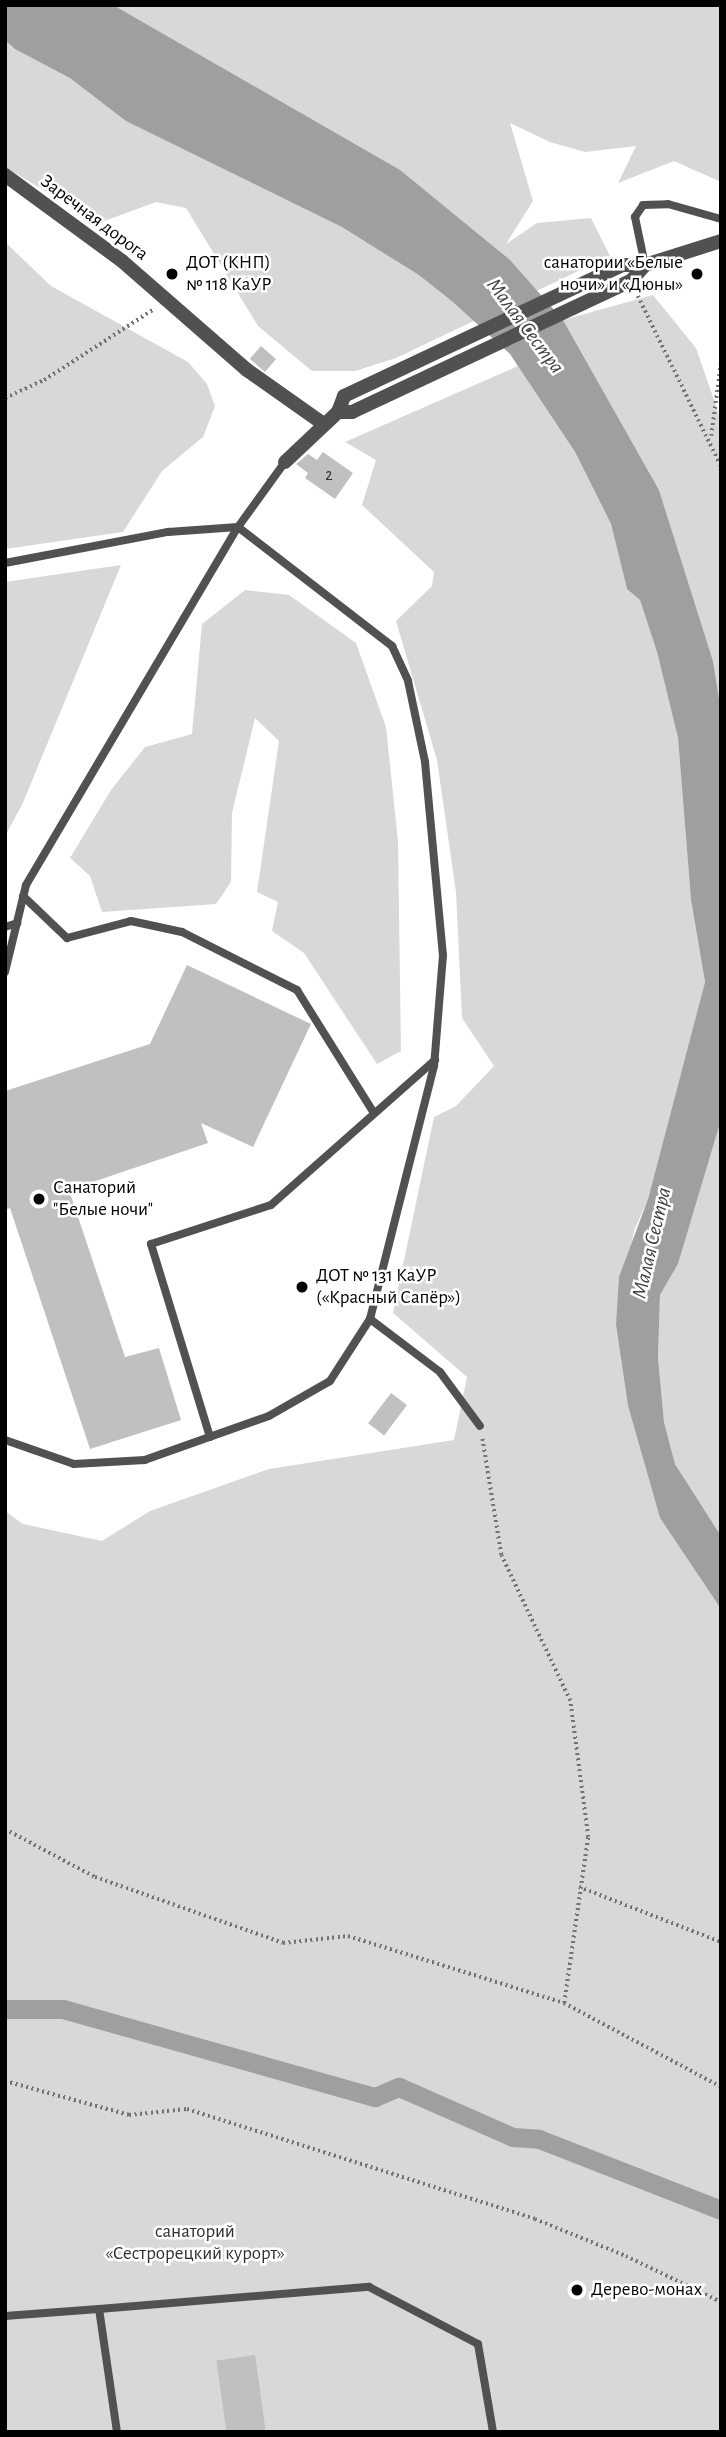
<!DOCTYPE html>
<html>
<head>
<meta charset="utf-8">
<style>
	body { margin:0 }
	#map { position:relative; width:726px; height:2437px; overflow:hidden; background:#fff; font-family:"Alegreya Sans",sans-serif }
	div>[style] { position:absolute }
	.green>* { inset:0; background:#d8d8d8 }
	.water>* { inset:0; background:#9f9f9f }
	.canal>* { height:19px; margin:-9.5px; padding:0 9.5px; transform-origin:9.5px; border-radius:9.5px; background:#9f9f9f }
	.building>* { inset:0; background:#c0c0c0; transform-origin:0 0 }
	.path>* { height:3.5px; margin-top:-1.75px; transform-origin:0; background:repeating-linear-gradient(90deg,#737373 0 2px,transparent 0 5.5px) }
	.lane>* { height:8px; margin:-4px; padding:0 4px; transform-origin:4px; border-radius:4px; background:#515151 }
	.street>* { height:14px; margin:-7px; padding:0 7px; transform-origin:7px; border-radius:7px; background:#515151 }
	.dots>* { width:19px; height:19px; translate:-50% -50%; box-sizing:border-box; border:4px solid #fff; border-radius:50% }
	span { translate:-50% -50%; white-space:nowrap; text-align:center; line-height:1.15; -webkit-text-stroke:5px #fff; paint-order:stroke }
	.number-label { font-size:16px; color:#303030 }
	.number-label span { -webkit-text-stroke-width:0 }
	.street-label { font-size:19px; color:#000 }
	.poi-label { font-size:19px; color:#000 }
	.left { translate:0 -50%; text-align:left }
	.right { translate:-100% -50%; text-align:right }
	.park-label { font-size:19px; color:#2f2f2f }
	.water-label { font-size:21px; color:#404040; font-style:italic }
	.frame { position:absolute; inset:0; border:7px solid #000; pointer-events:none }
</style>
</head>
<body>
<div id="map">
	<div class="green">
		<div style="clip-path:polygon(5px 5px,721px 5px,721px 182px,674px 161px,618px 183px,636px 146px,585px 152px,550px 142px,510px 123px,533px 201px,506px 244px,537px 223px,591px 218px,610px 256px,396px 358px,355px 371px,312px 371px,258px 326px,186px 208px,156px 202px,99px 223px,5px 167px)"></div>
		<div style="clip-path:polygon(5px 242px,51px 286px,188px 362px,207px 384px,215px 406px,203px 437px,162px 471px,123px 532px,5px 549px)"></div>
		<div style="clip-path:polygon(653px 295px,696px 348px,721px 420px,721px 711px,713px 661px,659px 490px,563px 320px)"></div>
		<div style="clip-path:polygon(518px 366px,575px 452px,611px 524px,627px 589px,640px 600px,657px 652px,678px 738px,691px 900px,705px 982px,648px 1199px,634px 1231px,616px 1325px,628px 1406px,660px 1518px,721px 1609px,721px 2432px,5px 2432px,5px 1511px,23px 1524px,102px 1541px,150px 1511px,269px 1469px,454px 1440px,467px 1377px,393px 1313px,434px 1117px,456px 1106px,494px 1066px,462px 1018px,456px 892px,437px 760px,396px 621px,432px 586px,434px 572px,362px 505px,376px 460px,345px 442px)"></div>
		<div style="clip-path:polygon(121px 565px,22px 805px,5px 836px,5px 582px)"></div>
		<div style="clip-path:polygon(245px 590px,289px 595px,356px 643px,386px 727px,398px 842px,401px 1051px,377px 1064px,304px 953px,272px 931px,278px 902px,257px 892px,279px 741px,255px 718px,232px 813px,231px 882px,216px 904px,102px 912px,90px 876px,70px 858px,111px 790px,145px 747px,192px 734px,202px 624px)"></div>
		<div style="clip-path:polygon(721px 1120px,721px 1536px,675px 1464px,664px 1422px,658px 1357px,660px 1295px,678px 1264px)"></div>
	</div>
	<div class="water">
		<div style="clip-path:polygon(5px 5px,113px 5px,400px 170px,510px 260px,563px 320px,659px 490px,713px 661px,721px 711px,721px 1120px,678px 1264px,660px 1295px,658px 1357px,664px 1422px,675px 1464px,721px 1536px,721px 1609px,660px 1518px,628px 1406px,616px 1325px,619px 1277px,648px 1199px,705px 982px,691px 900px,678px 738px,657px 652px,640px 600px,627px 589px,611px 524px,575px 452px,510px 354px,453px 302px,419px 275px,342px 227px,126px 121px,70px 78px,15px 49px,5px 40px)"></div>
	</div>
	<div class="canal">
		<div style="left:5px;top:2009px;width:58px"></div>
		<div style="left:63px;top:2009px;width:324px;rotate:15.8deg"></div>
		<div style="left:375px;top:2097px;width:26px;rotate:-23deg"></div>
		<div style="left:399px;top:2087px;width:124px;rotate:23.7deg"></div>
		<div style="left:513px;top:2137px;width:26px;rotate:4deg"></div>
		<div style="left:539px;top:2139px;width:195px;rotate:21.3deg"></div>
	</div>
	<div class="building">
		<div style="left:261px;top:346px;width:20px;height:17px;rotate:41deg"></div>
		<div style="clip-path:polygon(323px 452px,353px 473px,335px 499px,305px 478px,308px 473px,296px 464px,308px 454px,317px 460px)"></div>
		<div style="clip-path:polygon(187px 965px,311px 1024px,253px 1147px,201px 1123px,208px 1143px,69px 1190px,125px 1357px,159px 1348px,181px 1420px,90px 1449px,10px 1208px,5px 1210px,5px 1091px,150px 1044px)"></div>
		<div style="left:391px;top:1393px;width:20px;height:38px;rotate:37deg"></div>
		<div style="left:255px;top:2355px;width:78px;height:39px;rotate:82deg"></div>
	</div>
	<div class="path">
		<div style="left:638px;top:296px;width:189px;rotate:64deg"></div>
		<div style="left:5px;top:398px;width:43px;rotate:-24.8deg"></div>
		<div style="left:44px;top:380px;width:131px;rotate:-32.8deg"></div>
		<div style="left:711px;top:436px;width:76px;rotate:-82.4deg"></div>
		<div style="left:5px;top:1829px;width:102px;rotate:28.1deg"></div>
		<div style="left:95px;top:1877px;width:199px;rotate:19.3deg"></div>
		<div style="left:283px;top:1943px;width:65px;rotate:-6.1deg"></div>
		<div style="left:348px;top:1936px;width:226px;rotate:17.2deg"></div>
		<div style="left:564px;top:2003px;width:168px;rotate:-81.8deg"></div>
		<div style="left:588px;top:1837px;width:137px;rotate:-97.5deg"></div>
		<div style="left:570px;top:1701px;width:161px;rotate:-115.3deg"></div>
		<div style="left:501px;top:1555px;width:119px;rotate:-99.2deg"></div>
		<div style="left:579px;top:1887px;width:152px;rotate:21.2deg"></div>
		<div style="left:564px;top:2003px;width:178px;rotate:28.1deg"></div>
		<div style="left:5px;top:2081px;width:129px;rotate:15.3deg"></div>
		<div style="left:129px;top:2115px;width:58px;rotate:-5.9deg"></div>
		<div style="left:187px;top:2109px;width:365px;rotate:17.5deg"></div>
		<div style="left:535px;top:2219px;width:98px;rotate:22.1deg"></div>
		<div style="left:626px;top:2256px;width:106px;rotate:25.8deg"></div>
	</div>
	<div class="lane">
		<div style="left:645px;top:265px;width:49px;rotate:-101.8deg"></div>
		<div style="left:635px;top:217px;width:14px;rotate:-56deg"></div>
		<div style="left:643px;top:205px;width:25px;rotate:-2deg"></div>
		<div style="left:668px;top:204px;width:55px;rotate:15.8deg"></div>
		<div style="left:5px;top:563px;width:166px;rotate:-10.8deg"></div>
		<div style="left:168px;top:532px;width:70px;rotate:-4.1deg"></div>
		<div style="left:238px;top:527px;width:195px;rotate:37.7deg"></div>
		<div style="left:392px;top:646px;width:38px;rotate:65deg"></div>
		<div style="left:408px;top:681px;width:83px;rotate:78.1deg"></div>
		<div style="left:425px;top:762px;width:194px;rotate:84.7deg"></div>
		<div style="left:443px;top:955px;width:111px;rotate:94.6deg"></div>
		<div style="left:434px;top:1066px;width:261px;rotate:104.2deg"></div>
		<div style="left:370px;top:1319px;width:74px;rotate:122.8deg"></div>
		<div style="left:330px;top:1381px;width:70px;rotate:150.2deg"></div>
		<div style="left:269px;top:1416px;width:132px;rotate:160.5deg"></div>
		<div style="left:145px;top:1460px;width:71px;rotate:176.8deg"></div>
		<div style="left:74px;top:1464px;width:73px;rotate:-160.8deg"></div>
		<div style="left:23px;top:896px;width:61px;rotate:43.7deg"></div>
		<div style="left:67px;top:938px;width:66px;rotate:-14.9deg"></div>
		<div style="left:131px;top:921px;width:52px;rotate:12.2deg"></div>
		<div style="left:182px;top:932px;width:129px;rotate:26.8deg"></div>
		<div style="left:297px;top:990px;width:145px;rotate:58deg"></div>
		<div style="left:5px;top:927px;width:13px;rotate:-18deg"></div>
		<div style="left:5px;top:972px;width:89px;rotate:-76.4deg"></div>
		<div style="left:26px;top:885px;width:416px;rotate:-59.4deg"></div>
		<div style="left:238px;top:527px;width:80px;rotate:-54.1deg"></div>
		<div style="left:370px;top:1319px;width:88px;rotate:37.1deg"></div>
		<div style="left:440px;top:1372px;width:67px;rotate:53.5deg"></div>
		<div style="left:210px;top:1437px;width:202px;rotate:-107deg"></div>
		<div style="left:151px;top:1244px;width:126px;rotate:-18deg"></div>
		<div style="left:271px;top:1205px;width:219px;rotate:-41.5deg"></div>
		<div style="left:5px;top:2316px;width:94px;rotate:-4.3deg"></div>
		<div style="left:117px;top:2432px;width:124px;rotate:-98.3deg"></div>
		<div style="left:99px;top:2309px;width:271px;rotate:-4.7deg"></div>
		<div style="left:369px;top:2287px;width:123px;rotate:27.6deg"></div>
		<div style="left:478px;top:2344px;width:89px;rotate:80.3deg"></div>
	</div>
	<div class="street">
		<div style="left:5px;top:175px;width:145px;rotate:36.3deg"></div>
		<div style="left:122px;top:261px;width:166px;rotate:41.1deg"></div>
		<div style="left:247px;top:370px;width:92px;rotate:35.2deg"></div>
		<div style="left:338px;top:412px;width:14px"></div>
		<div style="left:352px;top:412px;width:308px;rotate:-25.2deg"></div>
		<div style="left:631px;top:281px;width:21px;rotate:-49deg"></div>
		<div style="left:285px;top:462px;width:73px;rotate:-43.3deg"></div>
		<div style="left:338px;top:412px;width:17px;rotate:-69deg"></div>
		<div style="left:344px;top:396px;width:308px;rotate:-25.2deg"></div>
		<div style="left:623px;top:265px;width:22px"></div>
		<div style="left:645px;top:265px;width:80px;rotate:-17.5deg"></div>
	</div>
	<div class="dots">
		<div style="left:172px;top:274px;background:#000"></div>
		<div style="left:697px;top:274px;background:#000"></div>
		<div style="left:39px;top:1199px;background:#000"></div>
		<div style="left:302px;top:1287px;background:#000"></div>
		<div style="left:577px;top:2290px;background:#000"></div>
	</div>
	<div class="number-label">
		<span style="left:329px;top:475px">2</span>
	</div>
	<div class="street-label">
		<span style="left:94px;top:218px;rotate:37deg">Заречная дорога</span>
	</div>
	<div class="poi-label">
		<span class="left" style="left:186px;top:274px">ДОТ (КНП)<br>№ 118 КаУР</span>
		<span class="right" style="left:683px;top:274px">санатории «Белые<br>ночи» и «Дюны»</span>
		<span class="left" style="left:53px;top:1199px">Санаторий<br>"Белые ночи"</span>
		<span class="left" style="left:316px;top:1287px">ДОТ № 131 КаУР<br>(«Красный Сапёр»)</span>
		<span class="left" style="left:591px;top:2290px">Дерево-монах</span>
	</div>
	<div class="park-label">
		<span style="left:195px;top:2243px">санаторий<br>«Сестрорецкий курорт»</span>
	</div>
	<div class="water-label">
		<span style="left:525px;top:326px;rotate:53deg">Малая Сестра</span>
		<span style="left:652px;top:1243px;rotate:-77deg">Малая Сестра</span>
	</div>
	<div class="frame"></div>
</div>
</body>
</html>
